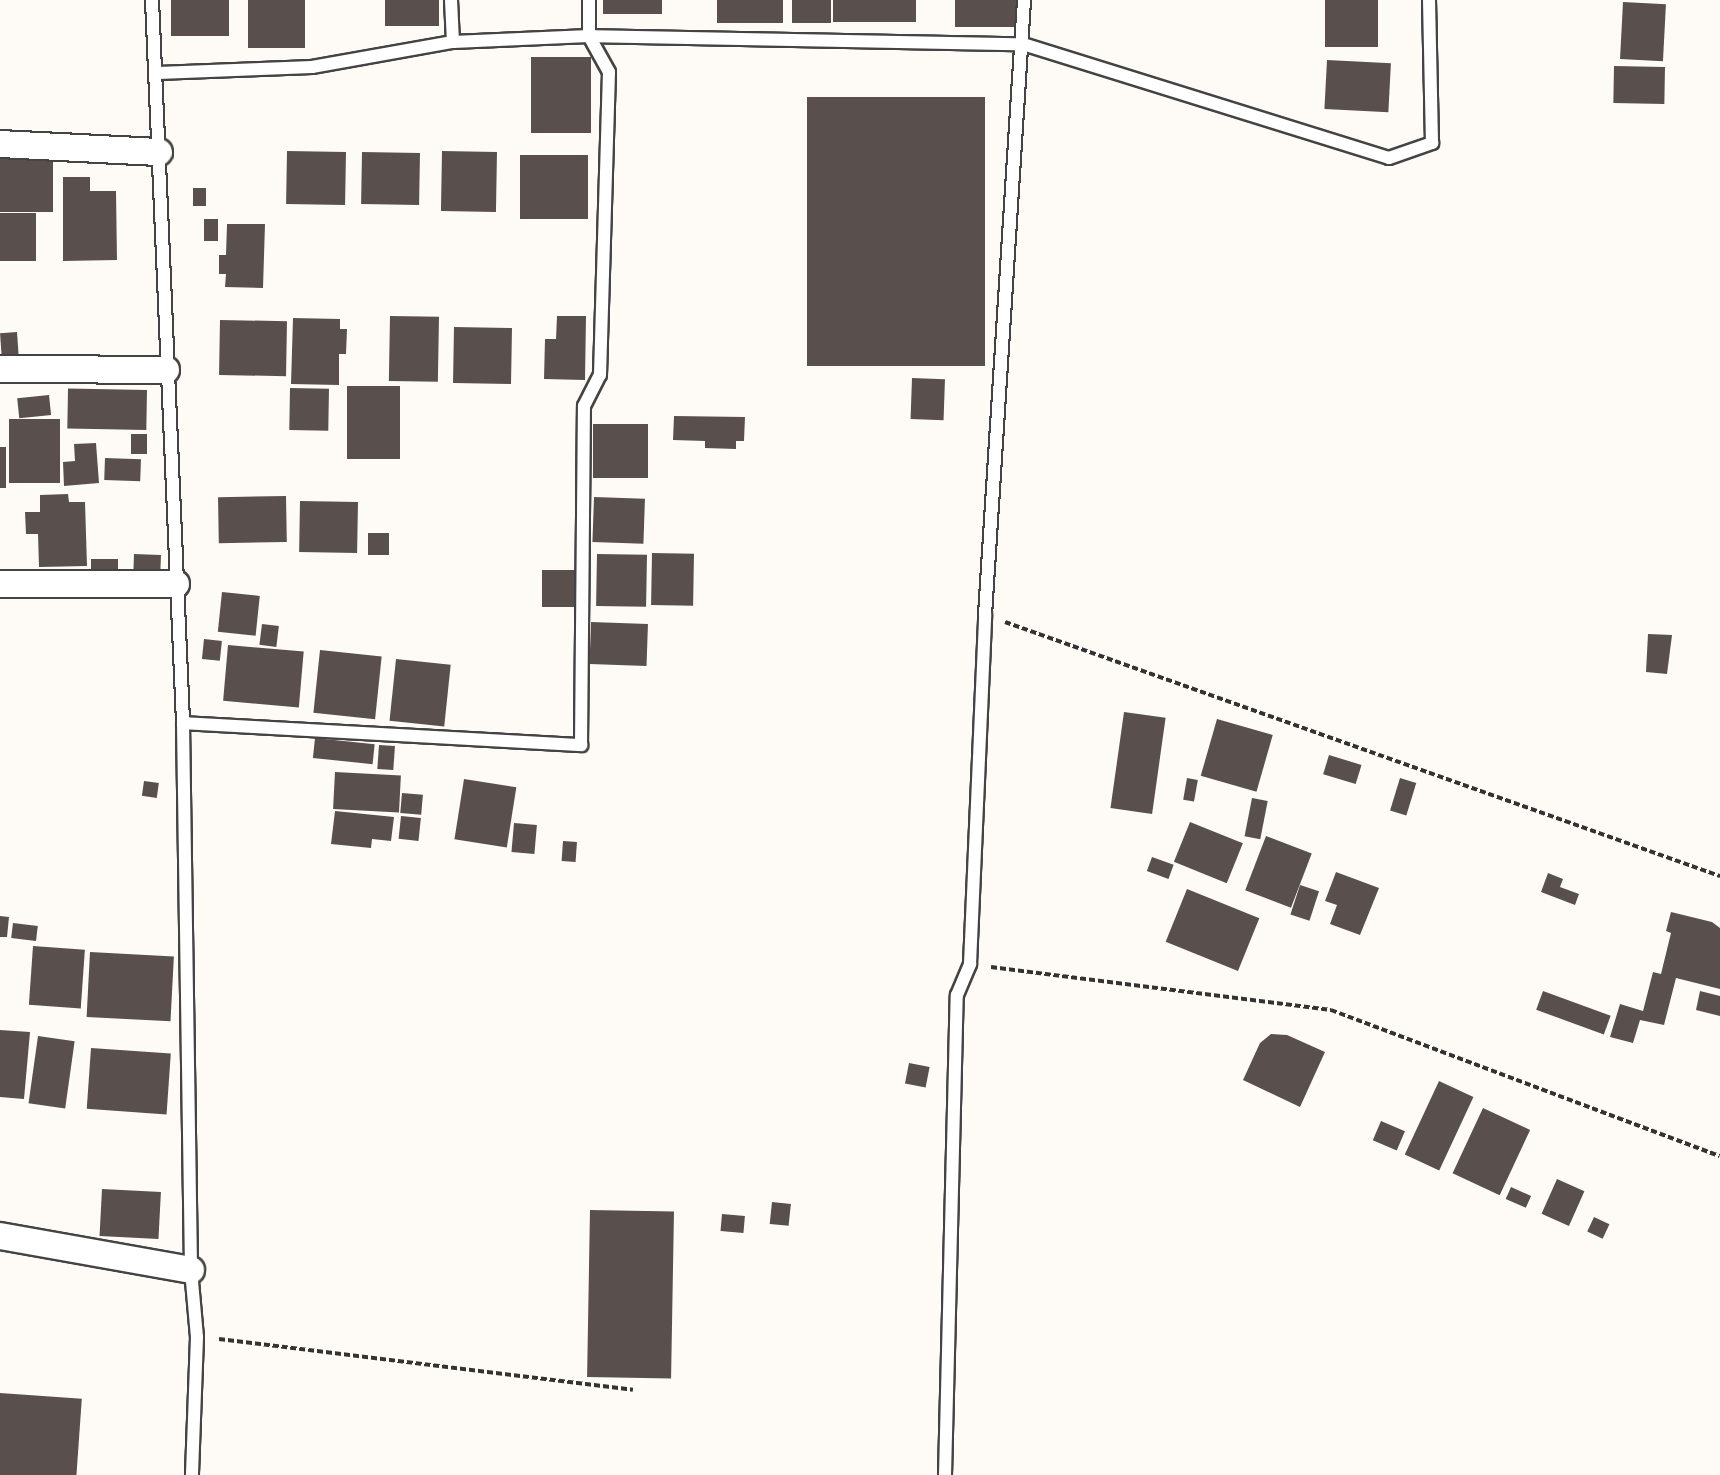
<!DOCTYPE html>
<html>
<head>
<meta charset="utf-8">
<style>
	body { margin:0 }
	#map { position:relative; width:1720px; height:1475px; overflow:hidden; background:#fefbf6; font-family:"Roboto Serif",serif }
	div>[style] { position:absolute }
	.building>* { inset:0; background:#59504e; transform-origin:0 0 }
	.path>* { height:4px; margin-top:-2px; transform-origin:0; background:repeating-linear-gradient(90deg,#333 0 6px,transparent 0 9px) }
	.roads { filter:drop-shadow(2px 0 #444) drop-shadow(-2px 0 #444) drop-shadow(0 2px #444) drop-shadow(0 -2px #444) }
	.lane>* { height:12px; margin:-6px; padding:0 6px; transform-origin:6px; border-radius:6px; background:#fff }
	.street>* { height:26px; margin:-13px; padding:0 13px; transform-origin:13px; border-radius:13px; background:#fff }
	span { translate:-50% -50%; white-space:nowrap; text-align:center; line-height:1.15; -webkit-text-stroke:6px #fff; paint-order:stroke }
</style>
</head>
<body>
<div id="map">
	<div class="building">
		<div style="left:171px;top:0;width:58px;height:36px"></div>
		<div style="left:248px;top:0;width:57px;height:48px"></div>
		<div style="left:385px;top:0;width:54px;height:26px"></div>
		<div style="left:603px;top:0;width:59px;height:14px"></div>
		<div style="left:717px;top:0;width:66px;height:23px"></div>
		<div style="left:792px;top:0;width:39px;height:23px"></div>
		<div style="left:833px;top:0;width:83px;height:22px"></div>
		<div style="left:955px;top:0;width:65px;height:27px"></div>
		<div style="left:1325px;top:0;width:53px;height:47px"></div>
		<div style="left:1623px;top:2px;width:43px;height:57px;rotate:3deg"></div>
		<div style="left:531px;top:57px;width:60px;height:76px"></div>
		<div style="left:1327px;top:60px;width:64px;height:49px;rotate:3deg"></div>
		<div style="left:1614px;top:66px;width:51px;height:37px;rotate:1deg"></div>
		<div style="left:807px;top:97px;width:178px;height:269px"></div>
		<div style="left:287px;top:151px;width:59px;height:53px;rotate:1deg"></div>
		<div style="left:442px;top:151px;width:55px;height:60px;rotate:1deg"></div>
		<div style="left:362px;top:152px;width:58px;height:52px;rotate:1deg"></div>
		<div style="left:520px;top:155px;width:68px;height:64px"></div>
		<div style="left:0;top:159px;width:53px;height:53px"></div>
		<div style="clip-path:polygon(63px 177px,90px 177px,90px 191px,116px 191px,117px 260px,63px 261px)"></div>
		<div style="left:193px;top:188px;width:13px;height:18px"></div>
		<div style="left:36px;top:213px;width:48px;height:36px;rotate:90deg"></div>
		<div style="left:204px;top:219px;width:14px;height:22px"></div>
		<div style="clip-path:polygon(227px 224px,265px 224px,263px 288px,225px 287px,226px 274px,219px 274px,219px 255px,226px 255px)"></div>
		<div style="left:390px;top:316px;width:49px;height:65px;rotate:1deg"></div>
		<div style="clip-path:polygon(557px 316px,586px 316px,585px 380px,544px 379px,545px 339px,556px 339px)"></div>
		<div style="clip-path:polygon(293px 318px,340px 319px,340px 329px,347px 329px,346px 354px,339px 354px,339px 385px,291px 384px)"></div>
		<div style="left:220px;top:320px;width:67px;height:55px;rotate:1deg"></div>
		<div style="left:454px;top:327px;width:58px;height:56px;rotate:1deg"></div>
		<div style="left:17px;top:332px;width:29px;height:17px;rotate:86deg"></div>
		<div style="left:912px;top:378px;width:33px;height:41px;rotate:2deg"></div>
		<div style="left:347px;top:386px;width:53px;height:73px"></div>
		<div style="left:290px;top:388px;width:39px;height:42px;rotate:1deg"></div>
		<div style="left:147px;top:390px;width:40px;height:79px;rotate:91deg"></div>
		<div style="left:49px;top:395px;width:20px;height:32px;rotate:84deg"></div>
		<div style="clip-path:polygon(674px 416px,745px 417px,744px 441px,736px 441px,736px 449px,705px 448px,705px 441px,673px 440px)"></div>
		<div style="left:9px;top:419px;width:51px;height:64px"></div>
		<div style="left:593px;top:424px;width:55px;height:54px"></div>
		<div style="left:147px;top:434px;width:20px;height:16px;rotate:90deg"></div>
		<div style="clip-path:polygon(96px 443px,99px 483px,64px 486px,63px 462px,75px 461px,74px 444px)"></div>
		<div style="left:0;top:447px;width:6px;height:41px"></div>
		<div style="left:105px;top:458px;width:36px;height:22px;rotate:2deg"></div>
		<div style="clip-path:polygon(68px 494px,69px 502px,85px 502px,87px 566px,39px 567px,38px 534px,26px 534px,25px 512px,40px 512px,40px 495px)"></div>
		<div style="left:286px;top:496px;width:46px;height:68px;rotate:89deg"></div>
		<div style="left:594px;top:497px;width:51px;height:45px;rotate:2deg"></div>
		<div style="left:300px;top:501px;width:58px;height:51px;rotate:1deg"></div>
		<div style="left:368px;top:533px;width:21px;height:22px"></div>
		<div style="left:652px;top:553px;width:42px;height:52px;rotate:1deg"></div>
		<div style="left:134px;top:554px;width:27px;height:19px;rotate:2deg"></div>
		<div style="left:597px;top:554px;width:50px;height:52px;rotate:1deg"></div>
		<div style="left:91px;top:559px;width:27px;height:17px"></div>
		<div style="left:542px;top:570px;width:37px;height:37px"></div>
		<div style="left:222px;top:592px;width:38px;height:40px;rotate:6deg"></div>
		<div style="left:591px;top:622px;width:57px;height:42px;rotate:2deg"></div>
		<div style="left:262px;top:624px;width:17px;height:21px;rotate:7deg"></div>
		<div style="clip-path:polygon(1648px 634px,1672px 635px,1667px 674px,1646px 672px)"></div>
		<div style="left:204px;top:639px;width:18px;height:20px;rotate:6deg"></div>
		<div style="left:228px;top:645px;width:76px;height:56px;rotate:5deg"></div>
		<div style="left:320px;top:650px;width:62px;height:63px;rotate:6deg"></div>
		<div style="left:396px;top:659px;width:55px;height:62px;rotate:6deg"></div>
		<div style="left:1124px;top:712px;width:42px;height:97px;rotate:8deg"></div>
		<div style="left:1217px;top:719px;width:58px;height:59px;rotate:16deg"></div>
		<div style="left:315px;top:738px;width:60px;height:20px;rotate:6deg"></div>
		<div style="left:379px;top:745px;width:16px;height:24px;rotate:4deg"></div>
		<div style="left:1329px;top:755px;width:34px;height:20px;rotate:17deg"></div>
		<div style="left:335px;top:772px;width:66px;height:37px;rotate:3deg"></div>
		<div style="left:1187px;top:778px;width:11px;height:22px;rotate:10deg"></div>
		<div style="left:1400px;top:778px;width:17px;height:34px;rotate:17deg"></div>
		<div style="left:464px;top:779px;width:53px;height:61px;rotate:9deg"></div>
		<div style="left:144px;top:781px;width:15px;height:15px;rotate:8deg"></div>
		<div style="left:402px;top:793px;width:21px;height:20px;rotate:5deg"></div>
		<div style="left:1252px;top:798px;width:16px;height:39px;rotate:11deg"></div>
		<div style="clip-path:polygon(335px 811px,394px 817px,391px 841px,372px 839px,371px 848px,331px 844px)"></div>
		<div style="left:401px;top:816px;width:20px;height:23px;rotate:6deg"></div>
		<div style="left:1190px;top:822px;width:57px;height:43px;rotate:22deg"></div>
		<div style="left:514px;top:823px;width:23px;height:29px;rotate:5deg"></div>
		<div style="left:1266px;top:836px;width:49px;height:58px;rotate:21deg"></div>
		<div style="left:563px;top:841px;width:14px;height:20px;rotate:4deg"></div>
		<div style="left:1152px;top:857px;width:23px;height:15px;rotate:20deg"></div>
		<div style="clip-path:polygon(1336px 872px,1379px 888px,1360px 935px,1330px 924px,1337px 905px,1325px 901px)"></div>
		<div style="clip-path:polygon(1548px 873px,1563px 879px,1560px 887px,1579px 894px,1575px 905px,1541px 892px)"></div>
		<div style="left:1300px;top:885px;width:20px;height:31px;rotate:18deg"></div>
		<div style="left:1187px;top:889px;width:78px;height:57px;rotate:22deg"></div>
		<div style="clip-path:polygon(1671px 912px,1712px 922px,1720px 928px,1720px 989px,1676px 978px,1664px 1025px,1640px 1020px,1633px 1043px,1610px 1037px,1620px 1004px,1643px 1011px,1653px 972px,1661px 974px,1671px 933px,1666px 931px)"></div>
		<div style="clip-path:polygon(0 916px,9px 917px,7px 937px,0 937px)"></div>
		<div style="left:13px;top:923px;width:25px;height:15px;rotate:7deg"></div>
		<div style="left:33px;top:946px;width:52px;height:59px;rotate:4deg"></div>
		<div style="left:90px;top:952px;width:84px;height:65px;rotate:3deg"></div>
		<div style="left:1543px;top:991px;width:72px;height:20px;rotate:20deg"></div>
		<div style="clip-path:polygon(1700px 991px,1720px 996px,1720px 1016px,1696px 1010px)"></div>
		<div style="clip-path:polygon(0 1030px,30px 1032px,24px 1099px,0 1097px)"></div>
		<div style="clip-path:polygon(1271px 1034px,1287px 1035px,1325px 1052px,1300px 1107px,1243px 1080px,1260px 1043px)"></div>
		<div style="left:38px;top:1036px;width:37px;height:68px;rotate:8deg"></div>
		<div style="left:91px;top:1048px;width:80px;height:61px;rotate:4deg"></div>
		<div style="left:909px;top:1063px;width:21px;height:21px;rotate:11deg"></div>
		<div style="left:1439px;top:1081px;width:38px;height:81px;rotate:25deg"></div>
		<div style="left:1483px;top:1108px;width:52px;height:72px;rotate:25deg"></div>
		<div style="left:1381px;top:1121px;width:26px;height:21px;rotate:23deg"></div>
		<div style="left:1557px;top:1179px;width:30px;height:38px;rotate:24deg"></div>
		<div style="left:1511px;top:1187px;width:22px;height:13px;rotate:24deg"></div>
		<div style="left:102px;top:1189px;width:59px;height:47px;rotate:3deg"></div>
		<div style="left:772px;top:1202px;width:19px;height:22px;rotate:6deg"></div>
		<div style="left:590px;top:1210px;width:84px;height:167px;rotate:1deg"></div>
		<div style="left:722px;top:1214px;width:23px;height:17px;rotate:5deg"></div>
		<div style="left:1594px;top:1217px;width:17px;height:16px;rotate:25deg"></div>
		<div style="left:0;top:1393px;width:82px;height:82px;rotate:4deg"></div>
	</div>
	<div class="path">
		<div style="left:1005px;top:622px;width:759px;rotate:19.56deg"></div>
		<div style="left:991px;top:967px;width:343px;rotate:7.2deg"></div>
		<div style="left:1331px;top:1010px;width:415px;rotate:20.6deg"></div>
		<div style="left:219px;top:1339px;width:417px;rotate:7deg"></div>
	</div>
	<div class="roads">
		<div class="lane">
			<div style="left:152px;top:0;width:724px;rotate:87.54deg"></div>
			<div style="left:183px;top:723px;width:547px;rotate:89.16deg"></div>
			<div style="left:191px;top:1270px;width:67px;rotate:84.9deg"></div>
			<div style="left:197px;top:1337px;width:138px;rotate:92.1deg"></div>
			<div style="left:451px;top:0;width:42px;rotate:87.3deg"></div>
			<div style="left:158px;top:73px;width:154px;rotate:-2.2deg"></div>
			<div style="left:312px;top:67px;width:143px;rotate:-10.1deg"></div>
			<div style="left:453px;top:42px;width:136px;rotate:-2.5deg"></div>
			<div style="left:589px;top:36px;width:434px;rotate:1.1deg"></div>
			<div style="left:1023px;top:44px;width:383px;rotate:17.3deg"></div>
			<div style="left:1389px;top:158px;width:46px;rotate:-19.2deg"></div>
			<div style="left:1432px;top:143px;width:143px;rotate:-91.2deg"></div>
			<div style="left:183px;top:723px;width:399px;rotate:3.2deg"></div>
			<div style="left:581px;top:745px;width:339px;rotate:-89.5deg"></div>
			<div style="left:584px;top:406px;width:35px;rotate:-63deg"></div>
			<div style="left:600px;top:375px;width:303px;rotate:-88.3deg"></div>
			<div style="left:609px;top:72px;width:41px;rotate:-119.1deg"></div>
			<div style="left:589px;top:36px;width:36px;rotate:-90deg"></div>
			<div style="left:945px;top:1475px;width:480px;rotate:-88.6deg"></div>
			<div style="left:957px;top:995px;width:34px;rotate:-67deg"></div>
			<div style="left:970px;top:964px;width:349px;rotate:-87.5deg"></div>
			<div style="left:985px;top:615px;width:616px;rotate:-86.37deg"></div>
		</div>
		<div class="street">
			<div style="left:0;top:144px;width:159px;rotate:2.9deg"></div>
			<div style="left:0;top:369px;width:166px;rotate:0.3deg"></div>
			<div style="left:0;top:584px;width:176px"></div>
			<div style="left:0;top:1236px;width:194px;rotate:10.1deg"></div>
		</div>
	</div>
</div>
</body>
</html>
